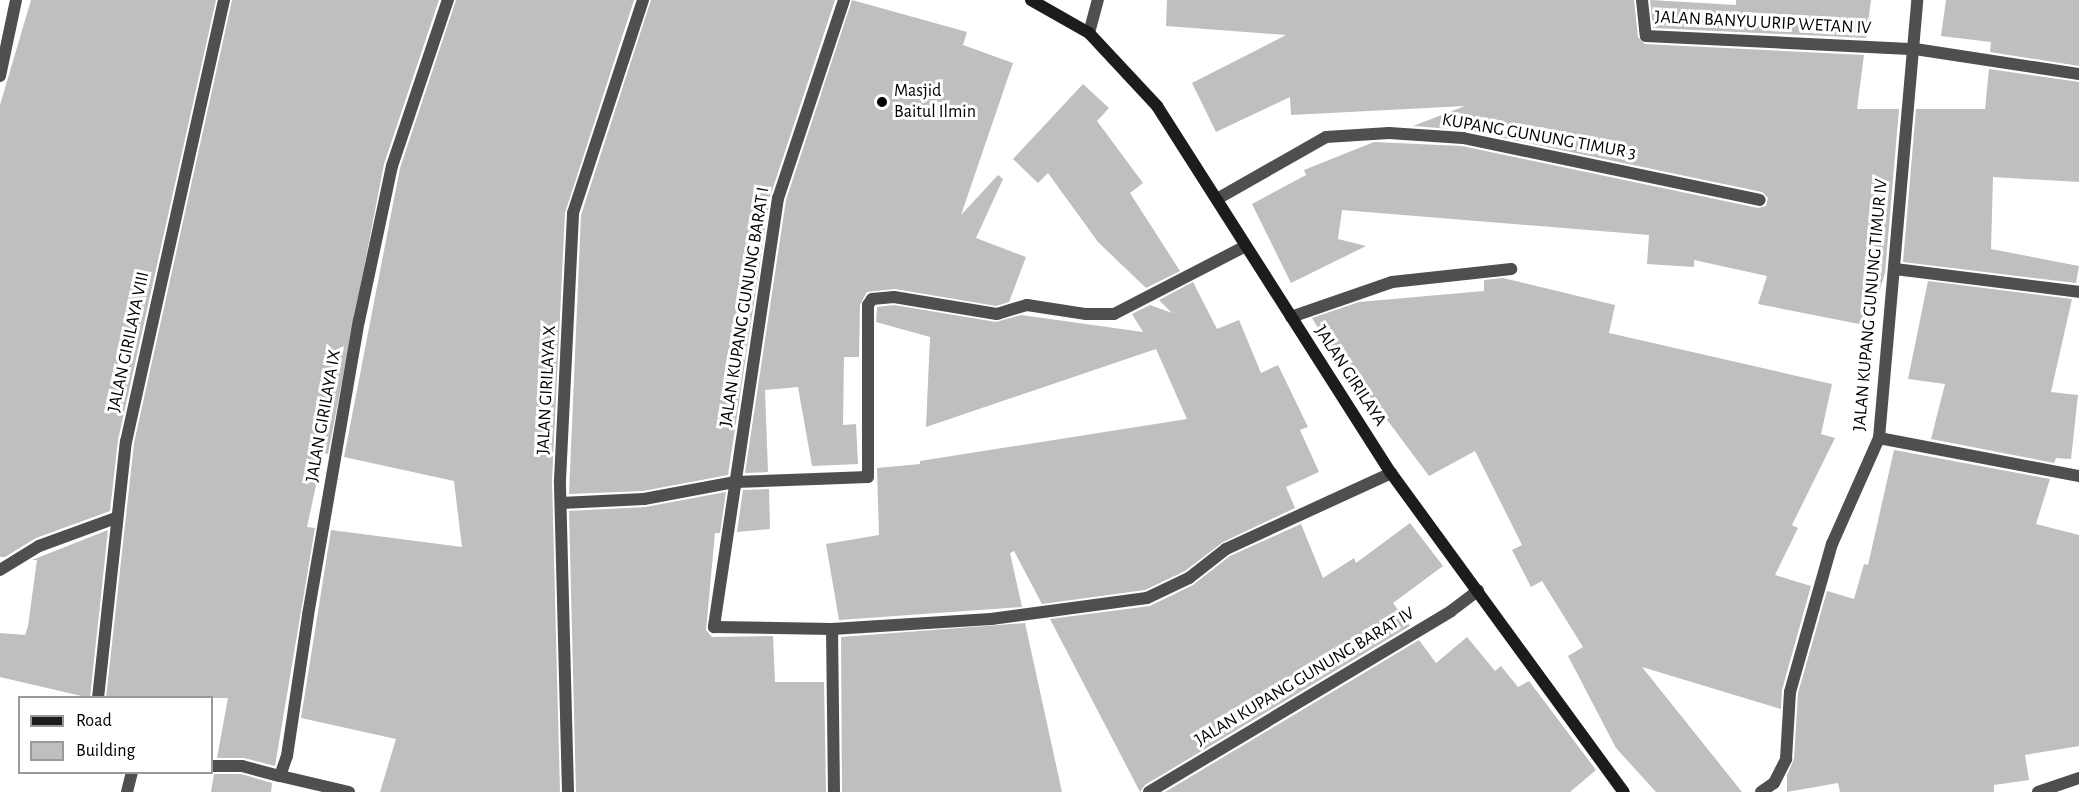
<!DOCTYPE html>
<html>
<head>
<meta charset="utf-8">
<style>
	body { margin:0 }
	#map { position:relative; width:2079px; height:792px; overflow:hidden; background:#fff; font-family:"Alegreya Sans",sans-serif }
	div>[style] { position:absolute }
	.building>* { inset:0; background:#bfbfbf }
	.street>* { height:12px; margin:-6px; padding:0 6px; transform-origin:6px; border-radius:6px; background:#4f4f4f }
	.secondary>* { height:12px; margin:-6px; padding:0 6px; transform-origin:6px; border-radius:6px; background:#1c1c1c }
	.dots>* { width:16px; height:16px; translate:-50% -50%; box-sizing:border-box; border:3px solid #fff; border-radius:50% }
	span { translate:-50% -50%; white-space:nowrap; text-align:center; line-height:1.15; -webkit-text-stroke:6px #fff; paint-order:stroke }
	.street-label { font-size:18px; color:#000 }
	.poi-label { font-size:18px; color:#000 }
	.left { translate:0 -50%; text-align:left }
	.legend { position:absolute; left:18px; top:696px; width:195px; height:78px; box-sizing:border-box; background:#fff; border:2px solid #999; margin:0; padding:8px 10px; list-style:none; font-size:18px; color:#000 }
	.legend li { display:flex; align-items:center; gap:12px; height:30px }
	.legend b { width:30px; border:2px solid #999 }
</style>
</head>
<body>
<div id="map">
	<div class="building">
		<div style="clip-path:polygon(31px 0,216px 0,118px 440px,110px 511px,36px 538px,5px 557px,0 557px,0 105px)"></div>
		<div style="clip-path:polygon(232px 0,439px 0,384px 164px,328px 454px,323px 453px,307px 527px,315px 528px,275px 766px,244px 758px,217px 758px,228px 698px,106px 698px,134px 443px)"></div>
		<div style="clip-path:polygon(456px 0,634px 0,565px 213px,552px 480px,560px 792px,380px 792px,396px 739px,301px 718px,331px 530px,462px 547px,454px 481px,344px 457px,400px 168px)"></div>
		<div style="clip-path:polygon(651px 0,835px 0,770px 197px,728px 475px,643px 491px,569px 494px,581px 215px)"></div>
		<div style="clip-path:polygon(852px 0,967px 32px,963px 45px,1013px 63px,961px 215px,998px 175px,1003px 179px,976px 238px,1026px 257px,1009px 302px,996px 306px,895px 289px,867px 292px,860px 305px,859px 357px,844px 357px,843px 425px,856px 424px,858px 464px,812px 466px,798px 387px,765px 390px,768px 472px,745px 473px,786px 200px)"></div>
		<div style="clip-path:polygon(1167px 0,1634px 0,1638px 37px,1645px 44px,1864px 55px,1857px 109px,1899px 109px,1885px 273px,1869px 326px,1758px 304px,1767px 276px,1694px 260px,1694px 267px,1647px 264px,1649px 235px,1342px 210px,1338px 239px,1366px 246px,1291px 283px,1252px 204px,1306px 175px,1304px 170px,1374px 142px,1462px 146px,1758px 208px,1766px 206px,1768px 198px,1762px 192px,1465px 130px,1413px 126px,1465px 106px,1291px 115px,1290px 97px,1216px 132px,1192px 83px,1286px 35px,1166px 26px)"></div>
		<div style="clip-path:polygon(1650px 0,1736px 5px,1736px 0,1871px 0,1866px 38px,1653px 28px)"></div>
		<div style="clip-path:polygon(1946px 0,2079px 0,2079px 66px,1990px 52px,1991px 42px,1941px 36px)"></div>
		<div style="clip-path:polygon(1989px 69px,2079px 82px,2079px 182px,1993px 177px,1991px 249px,2079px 266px,2076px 283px,1903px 262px,1916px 109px,1985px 109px)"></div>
		<div style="clip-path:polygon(1083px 84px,1109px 108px,1097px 121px,1143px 183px,1130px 193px,1180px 271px,1146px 288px,1098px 242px,1048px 173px,1038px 183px,1013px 159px)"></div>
		<div style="clip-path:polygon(1503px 278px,1615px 305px,1609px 333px,1832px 384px,1821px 434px,1835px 438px,1792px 525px,1798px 528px,1775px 575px,1811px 586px,1782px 690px,1781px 709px,1642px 667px,1742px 792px,1656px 792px,1616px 748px,1568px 656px,1583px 647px,1542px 581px,1531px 587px,1512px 550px,1522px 545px,1475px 451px,1429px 476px,1364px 389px,1341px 350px,1334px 354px,1312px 318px,1359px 302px,1484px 291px,1484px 280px)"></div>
		<div style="clip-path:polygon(1928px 281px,2072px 299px,2051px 392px,2078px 395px,2071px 459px,2056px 458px,2054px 463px,1931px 439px,1945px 384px,1908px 379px)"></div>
		<div style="clip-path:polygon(1193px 282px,1217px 329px,1239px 320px,1261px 373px,1278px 365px,1308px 427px,1300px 430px,1319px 472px,1286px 487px,1295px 508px,1223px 542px,1185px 571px,1145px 590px,1042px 604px,1014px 551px,1010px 553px,1022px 607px,839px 620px,826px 544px,879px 535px,877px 468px,920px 464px,920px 461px,1187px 419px,1156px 349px,926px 427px,930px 337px,876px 322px,877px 307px,894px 305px,996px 322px,1021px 315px,1143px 332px,1132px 314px,1150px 305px,1172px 313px,1159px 300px)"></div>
		<div style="clip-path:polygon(1894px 450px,2050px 479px,2036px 524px,2079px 535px,2079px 746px,2025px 755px,2029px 780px,1994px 785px,1994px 792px,1840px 792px,1838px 783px,1787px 792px,1787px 775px,1794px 759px,1798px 693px,1827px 591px,1854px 599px,1864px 564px,1868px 565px)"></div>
		<div style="clip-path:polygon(769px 489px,770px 529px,737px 532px,743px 490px)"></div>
		<div style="clip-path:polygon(726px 492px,720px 533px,715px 533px,706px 630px,712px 637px,773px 636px,775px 682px,824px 682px,826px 792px,576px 792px,569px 511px,645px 507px)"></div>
		<div style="clip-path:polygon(1410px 523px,1443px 566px,1393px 603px,1410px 626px,1145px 785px,1140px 792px,1050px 619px,1150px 606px,1193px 585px,1230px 556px,1301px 524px,1323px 578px,1354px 558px,1356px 563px)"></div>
		<div style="clip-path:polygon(108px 530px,90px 698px,0 677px,0 633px,25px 635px,28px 626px,37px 560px,32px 560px)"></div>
		<div style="clip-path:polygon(1025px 623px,1062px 792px,842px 792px,841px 637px)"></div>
		<div style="clip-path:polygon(1467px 637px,1495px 671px,1501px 666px,1518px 687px,1529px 681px,1596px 770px,1570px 792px,1165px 792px,1419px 640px,1436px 663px)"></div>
		<div style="clip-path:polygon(214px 774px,241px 774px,272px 783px,271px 792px,211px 792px)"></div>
	</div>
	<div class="street">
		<div style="left:844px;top:0;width:209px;rotate:108.4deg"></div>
		<div style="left:778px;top:198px;width:434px;rotate:98.5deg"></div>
		<div style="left:714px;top:627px;width:118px;rotate:1deg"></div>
		<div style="left:832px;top:629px;width:159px;rotate:-3.6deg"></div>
		<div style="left:991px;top:619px;width:157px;rotate:-7.7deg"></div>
		<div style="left:1147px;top:598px;width:47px;rotate:-25.5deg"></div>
		<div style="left:1189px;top:578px;width:47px;rotate:-38.1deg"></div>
		<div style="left:1226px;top:549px;width:182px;rotate:-24.7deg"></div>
		<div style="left:1642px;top:0;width:36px;rotate:84deg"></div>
		<div style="left:1646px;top:36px;width:269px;rotate:2.8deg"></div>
		<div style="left:1915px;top:49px;width:166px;rotate:8.7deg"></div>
		<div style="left:1089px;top:33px;width:34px;rotate:-75deg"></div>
		<div style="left:0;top:76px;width:78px;rotate:-78.1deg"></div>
		<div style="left:1217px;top:199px;width:125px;rotate:-29.6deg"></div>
		<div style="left:1326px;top:137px;width:63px;rotate:-3.6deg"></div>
		<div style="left:1389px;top:133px;width:74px;rotate:3.9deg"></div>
		<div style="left:1463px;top:138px;width:303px;rotate:11.8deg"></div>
		<div style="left:1895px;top:269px;width:185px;rotate:7.1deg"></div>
		<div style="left:1291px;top:317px;width:107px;rotate:-19.1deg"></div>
		<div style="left:1392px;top:282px;width:120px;rotate:-6.2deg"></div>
		<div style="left:1879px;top:438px;width:204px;rotate:10.8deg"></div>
		<div style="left:561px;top:503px;width:83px;rotate:-2.8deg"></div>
		<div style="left:644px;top:499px;width:93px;rotate:-10.6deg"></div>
		<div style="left:735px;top:482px;width:133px;rotate:-2.2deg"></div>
		<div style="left:868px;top:477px;width:172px;rotate:-90deg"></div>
		<div style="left:868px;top:305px;width:7px;rotate:-56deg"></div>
		<div style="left:872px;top:299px;width:22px;rotate:-5deg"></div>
		<div style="left:894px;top:297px;width:104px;rotate:9.4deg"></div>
		<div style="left:997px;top:314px;width:31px;rotate:-17deg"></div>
		<div style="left:1027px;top:305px;width:60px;rotate:8.7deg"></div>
		<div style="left:1086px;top:314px;width:28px"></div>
		<div style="left:1114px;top:314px;width:148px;rotate:-27.3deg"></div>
		<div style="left:0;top:570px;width:46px;rotate:-31.6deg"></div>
		<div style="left:39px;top:546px;width:82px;rotate:-20deg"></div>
		<div style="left:832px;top:629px;width:163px;rotate:89.3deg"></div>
		<div style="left:98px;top:698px;width:258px;rotate:-83.8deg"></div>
		<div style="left:126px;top:442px;width:453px;rotate:-77.5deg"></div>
		<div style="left:212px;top:766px;width:30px"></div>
		<div style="left:242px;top:766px;width:39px;rotate:15deg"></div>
		<div style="left:127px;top:792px;width:21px;rotate:-76deg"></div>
		<div style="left:349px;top:792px;width:71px;rotate:-166.9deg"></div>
		<div style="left:280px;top:776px;width:21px;rotate:-71deg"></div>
		<div style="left:287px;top:756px;width:143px;rotate:-81.5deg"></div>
		<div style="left:308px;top:615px;width:298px;rotate:-80.2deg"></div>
		<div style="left:359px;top:321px;width:158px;rotate:-78deg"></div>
		<div style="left:392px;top:166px;width:175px;rotate:-71.4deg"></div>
		<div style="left:568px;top:792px;width:312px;rotate:-91.5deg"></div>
		<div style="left:560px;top:480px;width:267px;rotate:-87.2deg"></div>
		<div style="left:573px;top:213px;width:224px;rotate:-71.8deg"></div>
		<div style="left:1149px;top:792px;width:352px;rotate:-30.9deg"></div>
		<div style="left:1451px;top:611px;width:34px;rotate:-37deg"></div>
		<div style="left:1761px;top:792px;width:16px;rotate:-35deg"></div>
		<div style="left:1774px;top:783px;width:27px;rotate:-63deg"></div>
		<div style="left:1786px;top:759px;width:67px;rotate:-86.6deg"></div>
		<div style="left:1790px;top:692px;width:154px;rotate:-74.2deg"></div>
		<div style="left:1832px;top:544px;width:116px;rotate:-66.1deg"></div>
		<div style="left:1879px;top:438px;width:440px;rotate:-85deg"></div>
		<div style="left:2038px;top:792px;width:43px;rotate:-18.9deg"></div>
	</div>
	<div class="secondary">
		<div style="left:1031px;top:0;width:67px;rotate:29.6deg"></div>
		<div style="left:1089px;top:33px;width:100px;rotate:47deg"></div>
		<div style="left:1157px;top:106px;width:435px;rotate:57.5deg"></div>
		<div style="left:1391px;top:473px;width:395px;rotate:53.9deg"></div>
	</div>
	<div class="dots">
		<div style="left:882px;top:102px;background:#000"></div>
	</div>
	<div class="street-label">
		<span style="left:1763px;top:23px;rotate:3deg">JALAN BANYU URIP WETAN IV</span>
		<span style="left:1539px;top:137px;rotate:10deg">KUPANG GUNUNG TIMUR 3</span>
		<span style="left:1871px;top:305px;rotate:-85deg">JALAN KUPANG GUNUNG TIMUR IV</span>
		<span style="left:745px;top:307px;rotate:-81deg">JALAN KUPANG GUNUNG BARAT I</span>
		<span style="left:129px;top:342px;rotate:-78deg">JALAN GIRILAYA VIII</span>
		<span style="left:1350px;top:376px;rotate:57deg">JALAN GIRILAYA</span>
		<span style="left:547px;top:390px;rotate:-87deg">JALAN GIRILAYA X</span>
		<span style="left:324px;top:416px;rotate:-80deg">JALAN GIRILAYA IX</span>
		<span style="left:1305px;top:677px;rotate:-31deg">JALAN KUPANG GUNUNG BARAT IV</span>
	</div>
	<div class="poi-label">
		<span class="left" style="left:894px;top:102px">Masjid<br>Baitul Ilmin</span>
	</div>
	<ul class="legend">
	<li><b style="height:8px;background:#1c1c1c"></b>Road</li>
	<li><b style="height:16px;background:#bfbfbf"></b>Building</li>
	</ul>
</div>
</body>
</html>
